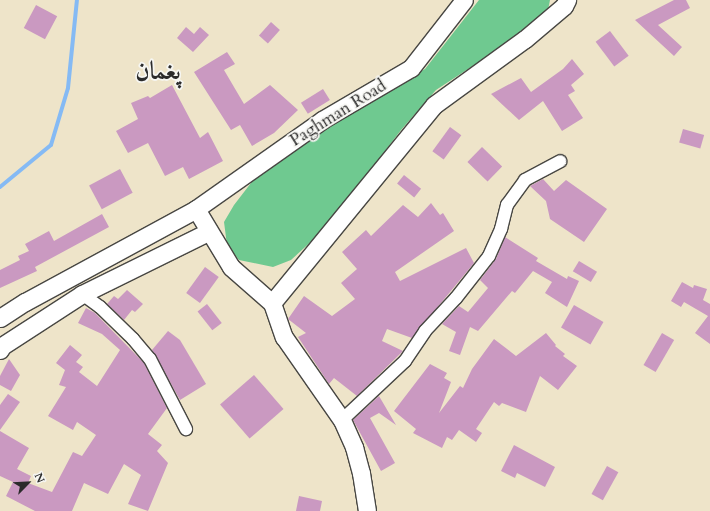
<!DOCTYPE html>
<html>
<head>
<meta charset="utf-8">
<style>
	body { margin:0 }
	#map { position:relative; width:710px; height:511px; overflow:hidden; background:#eee4c9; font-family:Cardo,Amiri,serif }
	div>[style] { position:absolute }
	.green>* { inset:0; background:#6fc990 }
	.stream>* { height:4px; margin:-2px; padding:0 2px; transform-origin:2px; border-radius:2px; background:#85baf4 }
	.building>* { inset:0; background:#ca99c1; transform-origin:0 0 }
	.roads { filter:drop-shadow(1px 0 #484743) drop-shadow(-1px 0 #484743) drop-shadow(0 1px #484743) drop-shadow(0 -1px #484743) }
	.street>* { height:12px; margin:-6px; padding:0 6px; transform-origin:6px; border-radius:6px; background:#fff }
	.secondary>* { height:17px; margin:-8.5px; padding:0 8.5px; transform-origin:8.5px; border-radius:8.5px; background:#fff }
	span { translate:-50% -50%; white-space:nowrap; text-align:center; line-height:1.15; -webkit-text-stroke:3.5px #f6f6f2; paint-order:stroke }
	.street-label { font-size:17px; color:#2b2b2b }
	.town-label { font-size:25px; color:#2b2b2b; font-weight:700 }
	.north { position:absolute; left:8px; top:463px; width:40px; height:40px; -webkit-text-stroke:3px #f6f6f2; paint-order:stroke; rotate:66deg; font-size:11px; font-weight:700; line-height:16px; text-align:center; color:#2b2b2b }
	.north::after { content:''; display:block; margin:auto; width:14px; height:18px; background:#2b2b2b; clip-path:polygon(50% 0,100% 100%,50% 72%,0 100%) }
</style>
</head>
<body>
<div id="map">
	<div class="green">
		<div style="clip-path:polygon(479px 0,550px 0,548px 10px,535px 25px,436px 90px,401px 130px,328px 226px,291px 260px,273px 267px,239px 260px,227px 245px,224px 222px,234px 205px,258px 174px,326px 124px,425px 69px)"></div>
	</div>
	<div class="stream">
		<div style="left:0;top:187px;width:66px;rotate:-39.5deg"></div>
		<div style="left:51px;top:145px;width:59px;rotate:-73.4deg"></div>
		<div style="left:68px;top:88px;width:88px;rotate:-84.2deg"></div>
	</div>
	<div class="building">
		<div style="clip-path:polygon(674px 0,686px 0,690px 8px,658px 25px,682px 47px,674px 56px,635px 20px)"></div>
		<div style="left:36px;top:5px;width:24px;height:26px;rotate:28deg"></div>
		<div style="left:271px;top:22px;width:12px;height:18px;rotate:42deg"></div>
		<div style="clip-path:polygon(186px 27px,194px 34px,200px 27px,209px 35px,193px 52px,177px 38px)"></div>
		<div style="left:610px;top:31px;width:31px;height:18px;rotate:53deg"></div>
		<div style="clip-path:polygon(227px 52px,235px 64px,224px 70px,244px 104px,270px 85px,298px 110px,274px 133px,252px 146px,240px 125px,231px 130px,194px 72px)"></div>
		<div style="clip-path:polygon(572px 59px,584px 74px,571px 85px,575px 91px,568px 95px,583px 118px,562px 131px,543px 101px,519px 120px,491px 94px,521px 78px,531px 92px,563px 69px)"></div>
		<div style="clip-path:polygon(172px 85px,200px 138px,208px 132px,223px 161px,189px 179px,183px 167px,165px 176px,148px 143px,128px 153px,116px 131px,138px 119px,131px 103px,148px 96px,150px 98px)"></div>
		<div style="left:323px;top:89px;width:13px;height:26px;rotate:58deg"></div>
		<div style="left:450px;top:127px;width:14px;height:30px;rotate:36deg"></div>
		<div style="left:683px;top:129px;width:22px;height:14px;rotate:16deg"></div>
		<div style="left:482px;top:147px;width:28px;height:21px;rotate:44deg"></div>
		<div style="left:120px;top:169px;width:27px;height:35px;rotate:62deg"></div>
		<div style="left:404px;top:175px;width:22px;height:11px;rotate:39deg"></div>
		<div style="clip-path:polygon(543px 179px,554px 191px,566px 180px,607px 209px,584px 242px,550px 219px,546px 201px,530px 186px)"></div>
		<div style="clip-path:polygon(431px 203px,440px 215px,443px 213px,454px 231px,395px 272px,400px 281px,466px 248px,474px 263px,412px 338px,387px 329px,382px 341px,403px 351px,357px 396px,334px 378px,329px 384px,298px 337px,306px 333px,288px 319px,304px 296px,332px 316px,355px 299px,341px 283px,357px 269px,342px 252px,366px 230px,371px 236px,403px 205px,418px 217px)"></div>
		<div style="clip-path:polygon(102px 214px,109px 227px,35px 267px,37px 271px,0 288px,0 270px,20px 260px,18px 256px,29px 251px,25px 244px,49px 231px,54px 241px)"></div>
		<div style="clip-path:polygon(505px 237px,538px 258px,536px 261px,567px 279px,568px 276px,579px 281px,567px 307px,545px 293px,552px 282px,533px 271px,515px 293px,512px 291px,478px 331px,470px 327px,460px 355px,449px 351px,456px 332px,442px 324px,459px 306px,468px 312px,488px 288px,480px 280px,496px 259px)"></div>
		<div style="left:579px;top:261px;width:21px;height:12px;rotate:31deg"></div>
		<div style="left:205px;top:267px;width:17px;height:32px;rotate:36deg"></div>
		<div style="clip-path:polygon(682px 282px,693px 288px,694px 285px,707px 289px,703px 300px,710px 304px,710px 344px,695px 333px,708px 316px,684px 302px,681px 307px,671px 301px)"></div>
		<div style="clip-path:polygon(127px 290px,143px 304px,135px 312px,132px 310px,124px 320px,107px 304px,114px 296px,118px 299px)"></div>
		<div style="left:207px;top:304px;width:24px;height:12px;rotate:52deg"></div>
		<div style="left:574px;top:305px;width:34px;height:26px;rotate:30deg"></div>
		<div style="clip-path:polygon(86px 308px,95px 313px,144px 363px,167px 408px,148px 434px,162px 445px,157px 451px,168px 463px,148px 511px,128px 504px,141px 475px,124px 464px,108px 494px,84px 483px,72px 511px,35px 511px,6px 496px,13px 482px,0 476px,0 431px,29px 448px,17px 469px,31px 476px,28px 483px,52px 492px,73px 452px,82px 456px,96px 435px,77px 422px,73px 430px,48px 416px,66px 387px,59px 385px,65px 370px,56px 363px,70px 345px,82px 355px,76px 362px,83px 367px,79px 372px,97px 386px,120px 350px,102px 334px,78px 323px)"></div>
		<div style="clip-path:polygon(168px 331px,180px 340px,206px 384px,180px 400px,152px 350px)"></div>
		<div style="clip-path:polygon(546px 333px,556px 345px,555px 346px,565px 354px,563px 356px,577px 366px,558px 390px,540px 376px,526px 412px,502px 403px,499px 406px,494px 402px,476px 429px,482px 433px,476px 442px,459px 430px,452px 440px,447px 437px,442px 448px,413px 433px,416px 429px,394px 411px,430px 364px,447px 373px,444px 378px,451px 382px,439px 413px,460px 386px,463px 388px,472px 369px,494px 339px,516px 356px)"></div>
		<div style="left:662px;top:333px;width:14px;height:37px;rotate:30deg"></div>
		<div style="clip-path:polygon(9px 359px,20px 375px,11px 391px,0 385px,0 376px)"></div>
		<div style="left:254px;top:375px;width:45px;height:45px;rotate:49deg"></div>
		<div style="clip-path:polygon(8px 394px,20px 402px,0 430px,0 405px)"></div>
		<div style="clip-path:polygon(379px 396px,396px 425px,379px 413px,370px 418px,395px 463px,381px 471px,353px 420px)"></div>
		<div style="clip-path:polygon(514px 445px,555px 467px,545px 487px,517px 473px,515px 478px,501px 471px)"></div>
		<div style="left:607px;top:466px;width:13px;height:32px;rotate:29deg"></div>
		<div style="clip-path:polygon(299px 496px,322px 501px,320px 511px,296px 511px)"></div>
	</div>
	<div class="roads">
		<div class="street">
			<div style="left:82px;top:294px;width:22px;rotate:36deg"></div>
			<div style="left:100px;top:307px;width:46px;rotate:44.1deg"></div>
			<div style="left:133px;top:339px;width:26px;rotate:50deg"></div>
			<div style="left:150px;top:359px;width:79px;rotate:62.8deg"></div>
			<div style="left:342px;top:420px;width:86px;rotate:-43.1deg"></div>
			<div style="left:405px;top:361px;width:36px;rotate:-56deg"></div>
			<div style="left:425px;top:331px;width:45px;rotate:-46.8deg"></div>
			<div style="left:456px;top:298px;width:53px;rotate:-51.8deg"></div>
			<div style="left:489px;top:256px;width:30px;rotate:-66deg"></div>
			<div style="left:501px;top:229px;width:25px;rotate:-76deg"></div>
			<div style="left:507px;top:205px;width:31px;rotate:-54deg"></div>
			<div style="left:525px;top:180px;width:40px;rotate:-28deg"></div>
		</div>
		<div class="secondary">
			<div style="left:196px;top:209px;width:68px;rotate:58.9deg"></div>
			<div style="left:231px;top:267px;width:55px;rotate:41.3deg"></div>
			<div style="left:272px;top:303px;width:256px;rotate:-50.7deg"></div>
			<div style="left:434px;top:105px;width:112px;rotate:-36deg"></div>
			<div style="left:525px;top:39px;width:51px;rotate:-40.2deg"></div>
			<div style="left:564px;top:6px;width:7px;rotate:-63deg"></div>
			<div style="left:272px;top:303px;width:36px;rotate:71deg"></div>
			<div style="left:284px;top:337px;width:101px;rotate:55.1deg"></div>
			<div style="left:342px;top:420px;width:30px;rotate:66deg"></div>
			<div style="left:354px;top:447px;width:27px;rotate:75deg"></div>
			<div style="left:361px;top:473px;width:38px;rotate:81deg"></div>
			<div style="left:0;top:318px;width:30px;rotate:-33deg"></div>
			<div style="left:25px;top:302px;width:195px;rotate:-28.5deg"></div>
			<div style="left:196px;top:209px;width:154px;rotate:-35.2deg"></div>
			<div style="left:322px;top:120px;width:103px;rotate:-30.3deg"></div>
			<div style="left:411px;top:68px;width:86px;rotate:-52.1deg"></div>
			<div style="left:0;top:350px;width:4px;rotate:-63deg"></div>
			<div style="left:2px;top:346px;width:95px;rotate:-33deg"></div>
			<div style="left:82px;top:294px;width:140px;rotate:-26.2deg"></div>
		</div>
	</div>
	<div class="street-label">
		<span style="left:338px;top:113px;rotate:-32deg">Paghman Road</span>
	</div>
	<div class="town-label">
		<span style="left:158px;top:71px">پغمان</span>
	</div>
	<div class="north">N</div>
</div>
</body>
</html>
